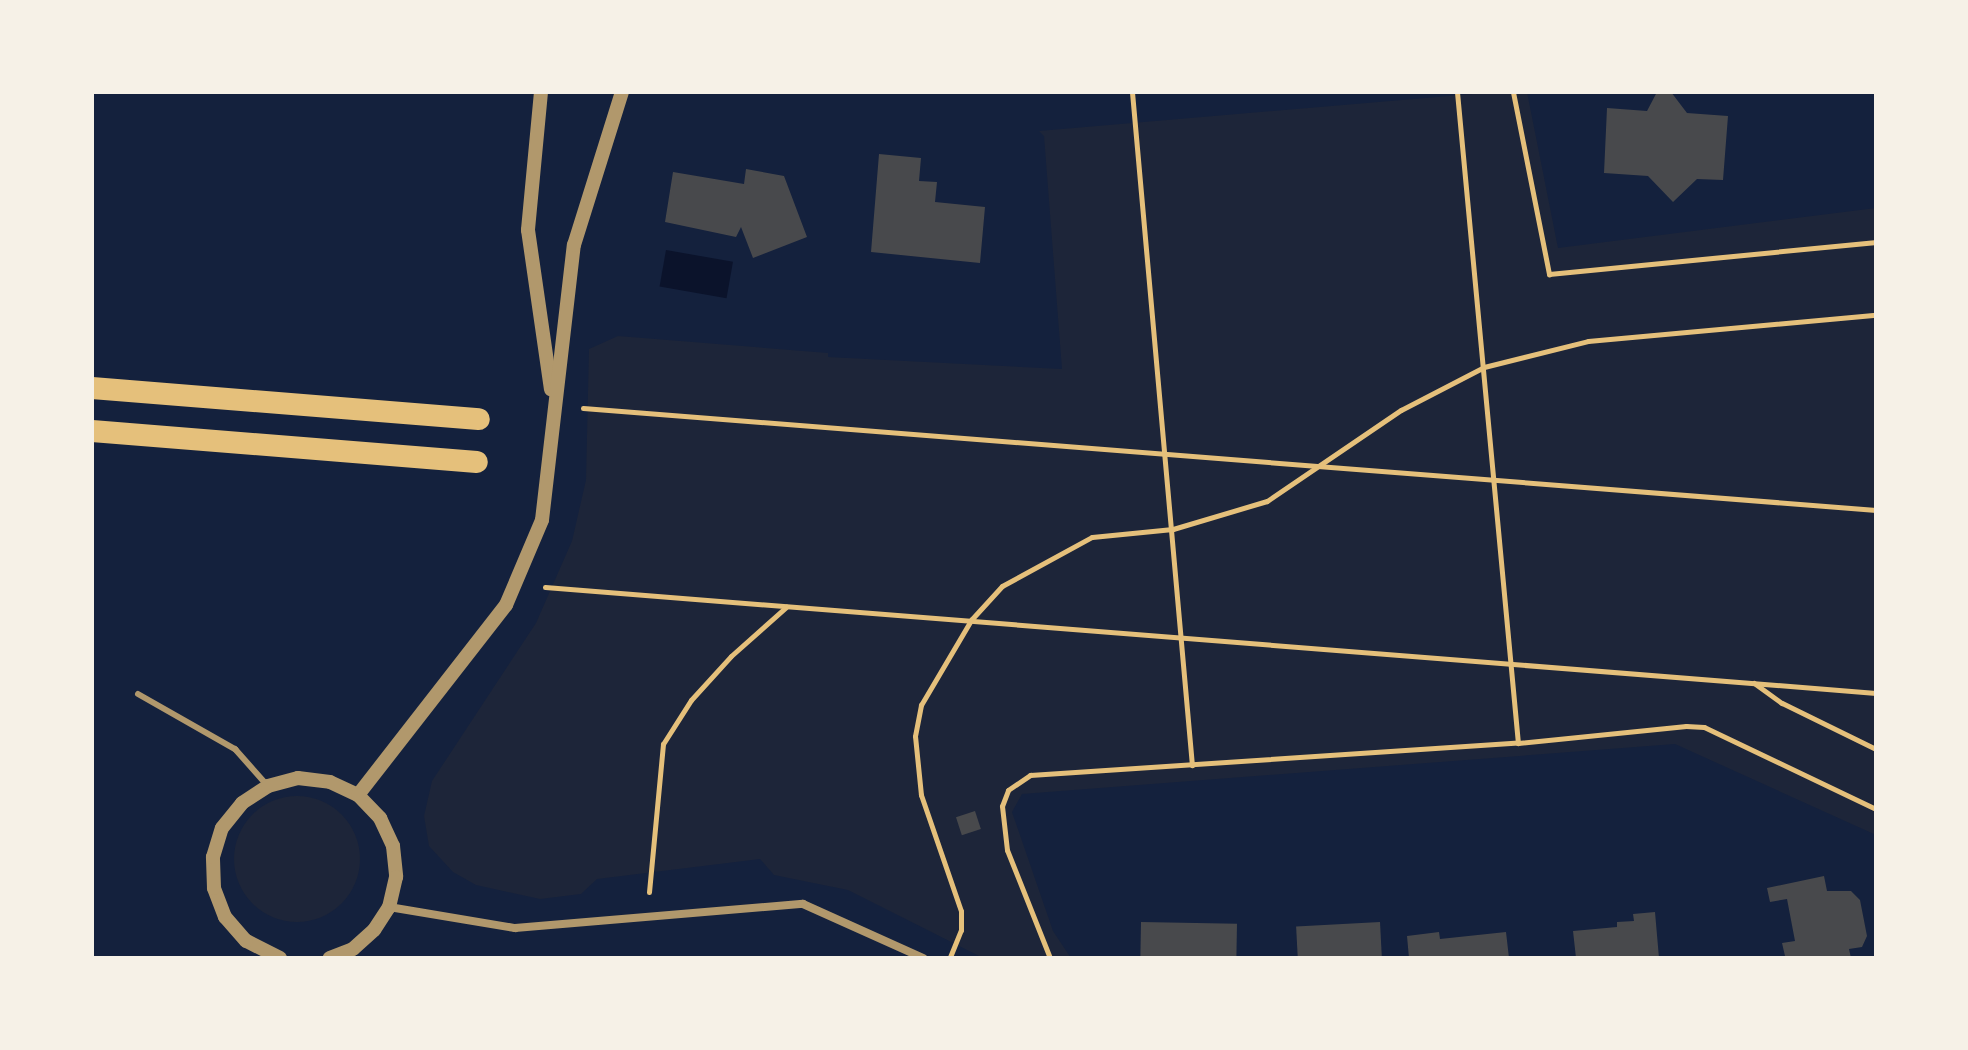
<!DOCTYPE html>
<html>
<head>
<meta charset="utf-8">
<style>
	body { margin:0 }
	#map { position:relative; width:1968px; height:1050px; overflow:hidden; background:#14213d; font-family:Cabin,sans-serif }
	div>[style] { position:absolute }
	.green>* { inset:0; background:#1d2539 }
	.round { border-radius:50% }
	.water>* { inset:0; background:#0b132b; transform-origin:0 0 }
	.building>* { inset:0; background:#48494c; transform-origin:0 0 }
	.path>* { height:5px; margin:-2.5px; padding:0 2.5px; transform-origin:2.5px; border-radius:2.5px; background:#e5c07b }
	.service>* { height:6px; margin:-3px; padding:0 3px; transform-origin:3px; border-radius:3px; background:#b1986c }
	.minor>* { height:8px; margin:-4px; padding:0 4px; transform-origin:4px; border-radius:4px; background:#b1986c }
	.tertiary>* { height:14px; margin:-7px; padding:0 7px; transform-origin:7px; border-radius:7px; background:#b1986c }
	.trunk>* { height:22px; margin:-11px; padding:0 11px; transform-origin:11px; border-radius:11px; background:#e5c07b }
	span { translate:-50% -50%; white-space:nowrap; text-align:center; line-height:1.15; -webkit-text-stroke:7px #f6f1e7; paint-order:stroke }
	.frame { position:absolute; inset:0; border:94px solid #f6f1e7; pointer-events:none }
</style>
</head>
<body>
<div id="map">
	<div class="green">
		<div style="clip-path:polygon(1496px 92px,1527px 92px,1558px 248px,1876px 208px,1876px 835px,1675px 744px,1022px 794px,1012px 812px,1053px 931px,1071px 958px,983px 958px,848px 890px,774px 875px,760px 859px,597px 879px,581px 894px,540px 899px,476px 885px,453px 872px,429px 846px,424px 816px,432px 781px,536px 623px,572px 541px,586px 480px,589px 349px,618px 336px,828px 353px,828px 357px,1062px 369px,1044px 136px,1039px 131px)"></div>
		<div class="round" style="left:234px;top:796px;width:126px;height:126px"></div>
	</div>
	<div class="water">
		<div style="left:666px;top:250px;width:68px;height:37px;rotate:10deg"></div>
	</div>
	<div class="building">
		<div style="clip-path:polygon(1657px 92px,1671px 92px,1687px 113px,1728px 116px,1723px 180px,1697px 179px,1673px 202px,1648px 176px,1604px 173px,1607px 108px,1647px 111px)"></div>
		<div style="clip-path:polygon(879px 154px,921px 158px,919px 181px,937px 182px,935px 202px,985px 207px,980px 263px,871px 252px)"></div>
		<div style="clip-path:polygon(746px 169px,784px 176px,807px 237px,753px 258px,741px 227px,736px 237px,665px 222px,673px 172px,744px 184px)"></div>
		<div style="left:975px;top:811px;width:19px;height:20px;rotate:72deg"></div>
		<div style="clip-path:polygon(1824px 876px,1827px 891px,1851px 891px,1860px 900px,1867px 936px,1862px 947px,1849px 949px,1851px 958px,1785px 956px,1782px 943px,1795px 941px,1787px 899px,1770px 902px,1767px 888px)"></div>
		<div style="clip-path:polygon(1655px 912px,1659px 958px,1576px 958px,1573px 931px,1617px 927px,1617px 922px,1634px 921px,1633px 914px)"></div>
		<div style="left:1141px;top:922px;width:96px;height:36px;rotate:1deg"></div>
		<div style="left:1380px;top:922px;width:36px;height:84px;rotate:87deg"></div>
		<div style="clip-path:polygon(1439px 932px,1440px 939px,1506px 932px,1509px 958px,1409px 958px,1407px 936px)"></div>
	</div>
	<div class="path">
		<div style="left:1132px;top:92px;width:676px;rotate:84.91deg"></div>
		<div style="left:1457px;top:92px;width:654px;rotate:84.65deg"></div>
		<div style="left:1513px;top:92px;width:186px;rotate:78.8deg"></div>
		<div style="left:1549px;top:274px;width:329px;rotate:-5.6deg"></div>
		<div style="left:583px;top:408px;width:1297px;rotate:4.51deg"></div>
		<div style="left:545px;top:587px;width:1335px;rotate:4.55deg"></div>
		<div style="left:1754px;top:683px;width:34px;rotate:36deg"></div>
		<div style="left:1782px;top:703px;width:105px;rotate:26.1deg"></div>
		<div style="left:649px;top:892px;width:149px;rotate:-84.6deg"></div>
		<div style="left:663px;top:744px;width:52px;rotate:-57.5deg"></div>
		<div style="left:691px;top:700px;width:59px;rotate:-47.7deg"></div>
		<div style="left:731px;top:656px;width:74px;rotate:-41.7deg"></div>
		<div style="left:950px;top:957px;width:29px;rotate:-68deg"></div>
		<div style="left:961px;top:930px;width:19px;rotate:-90deg"></div>
		<div style="left:961px;top:911px;width:123px;rotate:-109deg"></div>
		<div style="left:921px;top:795px;width:59px;rotate:-95.8deg"></div>
		<div style="left:915px;top:736px;width:32px;rotate:-79deg"></div>
		<div style="left:921px;top:705px;width:99px;rotate:-59.5deg"></div>
		<div style="left:971px;top:620px;width:46px;rotate:-47.6deg"></div>
		<div style="left:1002px;top:586px;width:102px;rotate:-28.6deg"></div>
		<div style="left:1092px;top:537px;width:81px;rotate:-5.6deg"></div>
		<div style="left:1173px;top:529px;width:98px;rotate:-16.6deg"></div>
		<div style="left:1267px;top:501px;width:162px;rotate:-34.2deg"></div>
		<div style="left:1401px;top:410px;width:93px;rotate:-27.4deg"></div>
		<div style="left:1484px;top:367px;width:107px;rotate:-14deg"></div>
		<div style="left:1588px;top:341px;width:289px;rotate:-5.2deg"></div>
		<div style="left:1050px;top:958px;width:116px;rotate:-111.7deg"></div>
		<div style="left:1007px;top:850px;width:44px;rotate:-96.5deg"></div>
		<div style="left:1002px;top:806px;width:17px;rotate:-69deg"></div>
		<div style="left:1008px;top:790px;width:27px;rotate:-34deg"></div>
		<div style="left:1030px;top:775px;width:489px;rotate:-3.8deg"></div>
		<div style="left:1518px;top:743px;width:169px;rotate:-5.8deg"></div>
		<div style="left:1686px;top:726px;width:18px;rotate:3deg"></div>
		<div style="left:1704px;top:727px;width:191px;rotate:25.5deg"></div>
	</div>
	<div class="service">
		<div style="left:138px;top:694px;width:112px;rotate:29.6deg"></div>
		<div style="left:235px;top:749px;width:48px;rotate:48.4deg"></div>
	</div>
	<div class="minor">
		<div style="left:389px;top:907px;width:128px;rotate:9.5deg"></div>
		<div style="left:515px;top:928px;width:289px;rotate:-4.8deg"></div>
		<div style="left:803px;top:904px;width:132px;rotate:24.2deg"></div>
	</div>
	<div class="tertiary">
		<div style="left:541px;top:92px;width:139px;rotate:95.4deg"></div>
		<div style="left:528px;top:230px;width:161px;rotate:81.8deg"></div>
		<div style="left:358px;top:795px;width:241px;rotate:-52.1deg"></div>
		<div style="left:506px;top:605px;width:92px;rotate:-67deg"></div>
		<div style="left:542px;top:520px;width:277px;rotate:-83.4deg"></div>
		<div style="left:574px;top:245px;width:160px;rotate:-72.6deg"></div>
		<div style="left:280px;top:958px;width:38px;rotate:-153deg"></div>
		<div style="left:246px;top:941px;width:32px;rotate:-131deg"></div>
		<div style="left:225px;top:917px;width:31px;rotate:-111deg"></div>
		<div style="left:214px;top:888px;width:31px;rotate:-92deg"></div>
		<div style="left:213px;top:857px;width:30px;rotate:-73deg"></div>
		<div style="left:222px;top:828px;width:32px;rotate:-51deg"></div>
		<div style="left:242px;top:803px;width:31px;rotate:-33deg"></div>
		<div style="left:268px;top:786px;width:31px;rotate:-15deg"></div>
		<div style="left:298px;top:778px;width:32px;rotate:7deg"></div>
		<div style="left:330px;top:782px;width:31px;rotate:25deg"></div>
		<div style="left:358px;top:795px;width:32px;rotate:46deg"></div>
		<div style="left:380px;top:818px;width:31px;rotate:65deg"></div>
		<div style="left:393px;top:846px;width:31px;rotate:84deg"></div>
		<div style="left:396px;top:877px;width:31px;rotate:103deg"></div>
		<div style="left:389px;top:907px;width:27px;rotate:123deg"></div>
		<div style="left:374px;top:930px;width:28px;rotate:138deg"></div>
		<div style="left:353px;top:949px;width:25px;rotate:159deg"></div>
	</div>
	<div class="trunk">
		<div style="left:92px;top:388px;width:388px;rotate:4.6deg"></div>
		<div style="left:92px;top:431px;width:386px;rotate:4.6deg"></div>
	</div>
	<div class="frame"></div>
</div>
</body>
</html>
